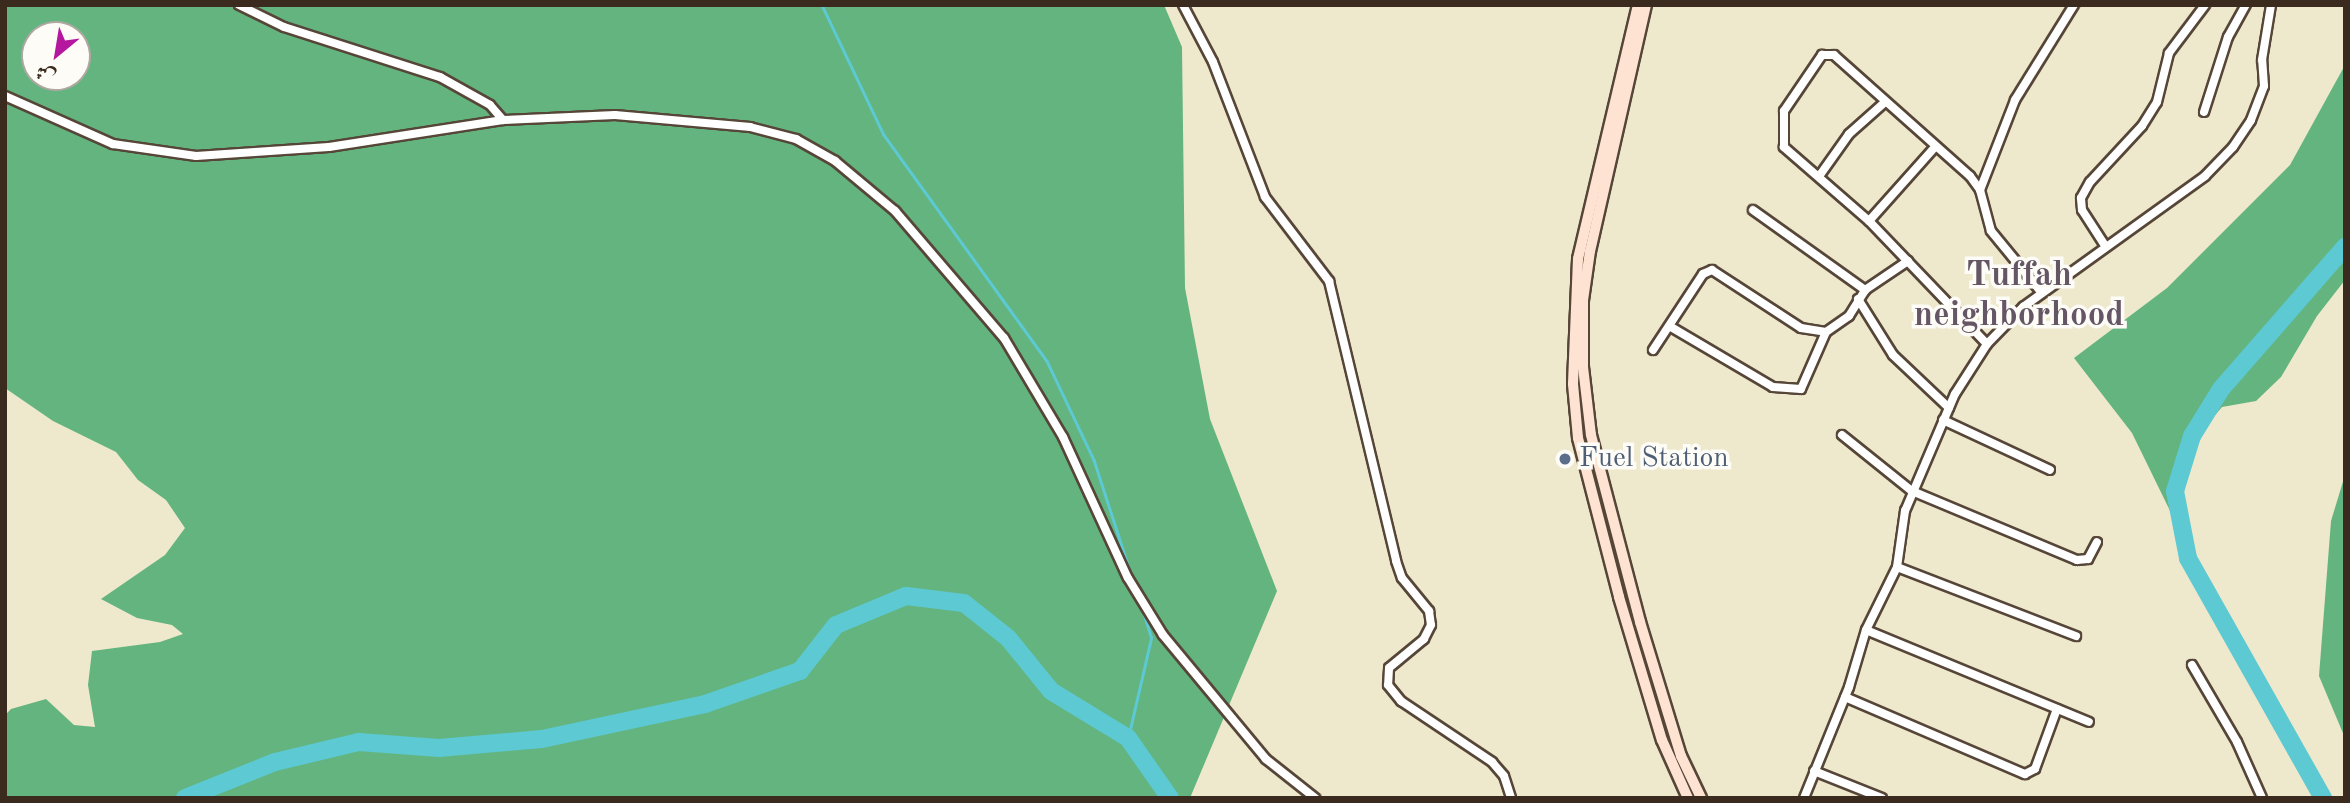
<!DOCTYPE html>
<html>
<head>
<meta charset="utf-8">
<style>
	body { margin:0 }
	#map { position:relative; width:2350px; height:803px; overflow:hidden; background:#eee8cc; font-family:"Old Standard TT",Amiri,serif }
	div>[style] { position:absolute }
	.forest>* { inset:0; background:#64b480 }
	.stream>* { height:2.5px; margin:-1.25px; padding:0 1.25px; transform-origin:1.25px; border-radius:1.25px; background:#5cc9d3 }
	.river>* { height:18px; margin:-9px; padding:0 9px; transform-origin:9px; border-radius:9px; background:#5cc9d3 }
	.roads { filter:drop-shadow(2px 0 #564638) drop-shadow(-2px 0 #564638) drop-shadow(0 2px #564638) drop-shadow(0 -2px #564638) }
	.minor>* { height:8px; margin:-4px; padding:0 4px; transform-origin:4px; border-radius:4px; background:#fff }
	.secondary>* { height:10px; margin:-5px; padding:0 5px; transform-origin:5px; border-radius:5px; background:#fee3d2 }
	.dots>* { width:19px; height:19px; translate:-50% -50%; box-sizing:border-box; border:4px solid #fdfcf7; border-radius:50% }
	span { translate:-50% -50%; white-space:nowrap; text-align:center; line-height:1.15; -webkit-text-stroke:7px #fdfcf7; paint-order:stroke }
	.service-label { font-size:28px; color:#4e5e75 }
	.left { translate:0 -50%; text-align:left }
	.district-label { font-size:35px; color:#655666; font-weight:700 }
	.frame { position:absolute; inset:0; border:7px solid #3b2a1e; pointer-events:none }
	.north { position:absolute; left:21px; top:21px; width:70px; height:70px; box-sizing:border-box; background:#fdfcf7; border:2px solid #afa8a0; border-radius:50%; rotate:210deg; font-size:19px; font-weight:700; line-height:28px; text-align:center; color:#3b2a1e }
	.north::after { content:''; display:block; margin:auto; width:24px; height:32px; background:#b5179e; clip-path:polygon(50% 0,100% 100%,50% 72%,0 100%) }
</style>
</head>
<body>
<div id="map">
	<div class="forest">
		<div style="clip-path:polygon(evenodd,5px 5px,1164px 5px,1182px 47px,1185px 288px,1210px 419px,1277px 591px,1190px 798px,5px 798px,5px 715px,11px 709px,46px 699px,74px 725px,95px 727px,88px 685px,92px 651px,160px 642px,183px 634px,172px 625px,137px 618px,101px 599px,165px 555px,185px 528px,166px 500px,138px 480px,116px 452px,53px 421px,5px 388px,5px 5px,35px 35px,77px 35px,77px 77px,35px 77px,35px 35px)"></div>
		<div style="clip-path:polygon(2345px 65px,2345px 280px,2317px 316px,2281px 377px,2256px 401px,2222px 407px,2200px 433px,2187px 464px,2176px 523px,2132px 433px,2074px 358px,2167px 288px,2290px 165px)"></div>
		<div style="clip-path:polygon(2345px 475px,2345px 738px,2319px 676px,2331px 521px)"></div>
	</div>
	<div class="stream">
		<div style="left:822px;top:5px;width:144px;rotate:64.5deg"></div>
		<div style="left:884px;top:135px;width:279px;rotate:54.2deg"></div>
		<div style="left:1047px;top:361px;width:110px;rotate:64.6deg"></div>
		<div style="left:1094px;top:460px;width:126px;rotate:72deg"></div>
		<div style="left:1128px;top:738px;width:103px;rotate:-77deg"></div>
		<div style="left:1151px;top:638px;width:34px;rotate:-107deg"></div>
	</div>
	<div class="river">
		<div style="left:185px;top:798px;width:97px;rotate:-21.8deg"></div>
		<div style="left:275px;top:762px;width:86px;rotate:-13.4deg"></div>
		<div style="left:359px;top:742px;width:80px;rotate:4.3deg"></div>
		<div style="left:439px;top:748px;width:103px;rotate:-5deg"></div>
		<div style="left:542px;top:739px;width:167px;rotate:-12.1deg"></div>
		<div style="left:705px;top:704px;width:101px;rotate:-19.2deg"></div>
		<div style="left:800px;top:671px;width:58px;rotate:-52deg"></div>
		<div style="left:836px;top:625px;width:76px;rotate:-22.5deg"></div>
		<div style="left:906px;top:596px;width:58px;rotate:6.9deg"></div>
		<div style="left:964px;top:603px;width:56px;rotate:38.5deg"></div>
		<div style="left:1008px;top:638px;width:68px;rotate:50.9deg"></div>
		<div style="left:1051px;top:691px;width:90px;rotate:31.4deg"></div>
		<div style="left:1128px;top:738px;width:73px;rotate:55deg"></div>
		<div style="left:2323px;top:798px;width:275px;rotate:-119.4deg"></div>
		<div style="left:2188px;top:558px;width:68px;rotate:-101deg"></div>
		<div style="left:2175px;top:491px;width:58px;rotate:-72.8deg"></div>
		<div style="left:2192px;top:436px;width:55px;rotate:-58.3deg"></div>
		<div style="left:2221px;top:389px;width:189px;rotate:-48.9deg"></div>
	</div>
	<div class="roads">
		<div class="minor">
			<div style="left:239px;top:5px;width:50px;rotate:26.1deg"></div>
			<div style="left:284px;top:27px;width:164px;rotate:17.8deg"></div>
			<div style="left:440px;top:77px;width:57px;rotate:29.2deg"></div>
			<div style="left:490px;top:105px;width:20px;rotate:49deg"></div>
			<div style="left:1183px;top:5px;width:64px;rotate:62.2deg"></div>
			<div style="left:1213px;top:62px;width:145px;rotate:68.9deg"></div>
			<div style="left:1265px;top:197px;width:106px;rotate:52.7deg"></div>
			<div style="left:1329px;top:281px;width:288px;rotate:76.5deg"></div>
			<div style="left:1396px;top:561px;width:18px;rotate:71deg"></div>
			<div style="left:1402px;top:578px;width:43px;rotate:50.7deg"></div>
			<div style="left:1429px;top:611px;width:14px;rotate:82deg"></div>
			<div style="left:1431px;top:625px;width:16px;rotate:117deg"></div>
			<div style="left:1424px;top:639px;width:45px;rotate:140.4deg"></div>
			<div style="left:1389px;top:668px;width:17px;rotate:93deg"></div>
			<div style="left:1388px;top:685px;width:21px;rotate:51deg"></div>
			<div style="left:1401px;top:701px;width:110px;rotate:33.8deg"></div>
			<div style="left:1492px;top:762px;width:18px;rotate:49deg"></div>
			<div style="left:1504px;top:776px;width:23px;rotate:72deg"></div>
			<div style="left:5px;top:96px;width:118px;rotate:24deg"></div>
			<div style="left:113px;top:144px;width:84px;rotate:8.2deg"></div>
			<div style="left:196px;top:156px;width:133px;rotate:-3.9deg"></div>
			<div style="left:329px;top:147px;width:176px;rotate:-8.8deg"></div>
			<div style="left:503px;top:120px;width:112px;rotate:-2.6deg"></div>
			<div style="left:615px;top:115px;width:136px;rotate:5.1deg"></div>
			<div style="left:750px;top:127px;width:48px;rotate:14.6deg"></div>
			<div style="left:796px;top:139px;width:45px;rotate:29.4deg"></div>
			<div style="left:835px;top:161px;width:78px;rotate:39.8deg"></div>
			<div style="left:895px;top:211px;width:167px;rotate:49.4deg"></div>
			<div style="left:1004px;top:338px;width:115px;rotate:59.2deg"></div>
			<div style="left:1063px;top:437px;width:155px;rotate:65.3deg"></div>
			<div style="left:1128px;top:578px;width:67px;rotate:58.4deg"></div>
			<div style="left:1163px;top:635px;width:161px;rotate:50.3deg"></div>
			<div style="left:1266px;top:759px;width:63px;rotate:38.5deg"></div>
			<div style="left:2204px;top:112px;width:79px;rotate:-72.3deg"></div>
			<div style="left:2228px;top:37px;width:37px;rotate:-61deg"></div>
			<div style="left:1820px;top:175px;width:50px;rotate:-54.7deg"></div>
			<div style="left:1849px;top:134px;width:47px;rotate:-41.5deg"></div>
			<div style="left:1980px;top:190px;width:97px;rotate:-68.7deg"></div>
			<div style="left:2015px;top:100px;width:112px;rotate:-58.2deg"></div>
			<div style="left:1753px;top:210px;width:138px;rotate:35.5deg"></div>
			<div style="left:1869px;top:221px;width:98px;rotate:-48.3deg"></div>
			<div style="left:2104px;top:244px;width:40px;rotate:-122.9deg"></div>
			<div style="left:2082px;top:210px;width:12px;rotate:-95deg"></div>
			<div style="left:2081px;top:198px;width:18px;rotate:-61deg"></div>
			<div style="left:2090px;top:182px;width:76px;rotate:-47.1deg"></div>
			<div style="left:2142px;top:126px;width:28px;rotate:-58deg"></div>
			<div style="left:2157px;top:102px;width:50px;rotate:-76.2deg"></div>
			<div style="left:2169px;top:53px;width:60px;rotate:-53.1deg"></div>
			<div style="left:1858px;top:299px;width:66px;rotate:58deg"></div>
			<div style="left:1893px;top:355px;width:77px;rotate:43.4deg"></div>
			<div style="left:1671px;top:327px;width:118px;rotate:30.5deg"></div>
			<div style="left:1773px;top:387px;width:28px;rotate:4deg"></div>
			<div style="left:1801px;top:389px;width:62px;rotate:-66.3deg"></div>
			<div style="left:1826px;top:332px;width:28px;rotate:-35deg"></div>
			<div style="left:1849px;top:316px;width:31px;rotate:-58deg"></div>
			<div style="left:1865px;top:290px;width:52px;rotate:-34deg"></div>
			<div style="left:1987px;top:344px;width:170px;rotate:-133.8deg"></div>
			<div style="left:1869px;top:221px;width:113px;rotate:-139deg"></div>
			<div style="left:1784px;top:147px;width:36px;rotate:-90deg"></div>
			<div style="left:1784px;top:111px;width:68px;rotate:-55.8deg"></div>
			<div style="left:1822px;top:55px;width:12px"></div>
			<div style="left:1834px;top:55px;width:182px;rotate:41.7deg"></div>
			<div style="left:1970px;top:176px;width:17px;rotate:54deg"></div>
			<div style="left:1980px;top:190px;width:42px;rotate:75deg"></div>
			<div style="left:1991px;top:231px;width:80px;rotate:50.6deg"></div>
			<div style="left:1653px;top:350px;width:91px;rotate:-56.7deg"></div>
			<div style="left:1703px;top:274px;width:10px;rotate:-24deg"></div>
			<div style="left:1712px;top:270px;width:106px;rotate:33.1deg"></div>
			<div style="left:1801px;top:328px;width:25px;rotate:9deg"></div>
			<div style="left:1943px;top:420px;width:118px;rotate:25deg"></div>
			<div style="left:1842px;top:435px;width:90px;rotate:38.7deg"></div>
			<div style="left:1912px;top:491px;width:179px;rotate:22.7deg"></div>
			<div style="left:2077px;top:560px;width:11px;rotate:-5deg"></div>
			<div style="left:2088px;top:559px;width:19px;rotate:-62deg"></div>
			<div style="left:1897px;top:567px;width:192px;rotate:21.1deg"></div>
			<div style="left:1866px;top:630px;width:241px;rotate:22.4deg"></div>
			<div style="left:2192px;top:665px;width:89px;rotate:59.7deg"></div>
			<div style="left:2237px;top:742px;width:61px;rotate:65.9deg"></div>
			<div style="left:1845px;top:697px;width:196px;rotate:23.2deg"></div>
			<div style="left:2025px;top:774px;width:11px;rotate:-27deg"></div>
			<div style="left:2035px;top:769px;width:64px;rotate:-69.9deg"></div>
			<div style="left:1814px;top:771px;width:73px;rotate:21.7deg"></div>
			<div style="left:1804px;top:798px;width:120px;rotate:-67.9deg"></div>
			<div style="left:1849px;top:687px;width:59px;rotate:-73.4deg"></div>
			<div style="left:1866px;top:630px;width:70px;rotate:-63.8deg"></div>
			<div style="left:1897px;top:567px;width:57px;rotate:-81.9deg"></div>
			<div style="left:1905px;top:511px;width:127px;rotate:-66.9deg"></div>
			<div style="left:1955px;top:394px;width:59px;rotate:-57.4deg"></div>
			<div style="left:1987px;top:344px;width:52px;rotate:-45.8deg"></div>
			<div style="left:2023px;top:307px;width:224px;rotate:-35.7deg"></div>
			<div style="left:2205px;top:176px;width:40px;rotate:-46deg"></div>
			<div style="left:2233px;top:147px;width:32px;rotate:-56deg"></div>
			<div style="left:2251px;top:120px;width:36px;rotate:-69deg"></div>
			<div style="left:2264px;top:86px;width:26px;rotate:-94deg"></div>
			<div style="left:2262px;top:60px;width:56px;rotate:-80.7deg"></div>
		</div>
		<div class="secondary">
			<div style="left:1638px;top:5px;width:261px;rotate:103.3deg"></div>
			<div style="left:1578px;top:259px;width:125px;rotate:92.3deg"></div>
			<div style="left:1573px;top:384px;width:54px;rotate:84.7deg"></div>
			<div style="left:1578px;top:438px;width:164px;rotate:75.5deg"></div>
			<div style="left:1619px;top:597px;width:149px;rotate:73.3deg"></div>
			<div style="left:1662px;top:740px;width:64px;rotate:65.9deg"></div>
			<div style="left:1646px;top:5px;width:252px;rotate:102.8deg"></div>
			<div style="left:1590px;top:251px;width:49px;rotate:98.1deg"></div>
			<div style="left:1583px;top:300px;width:67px;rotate:90deg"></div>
			<div style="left:1583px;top:367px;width:68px;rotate:83.3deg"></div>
			<div style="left:1591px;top:435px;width:193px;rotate:75.3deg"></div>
			<div style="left:1640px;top:622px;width:140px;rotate:73deg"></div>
			<div style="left:1681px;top:756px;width:47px;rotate:64.5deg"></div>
		</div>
	</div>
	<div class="dots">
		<div style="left:1565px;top:459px;background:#5c6f8a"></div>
	</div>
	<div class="service-label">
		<span class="left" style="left:1579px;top:459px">Fuel Station</span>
	</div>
	<div class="district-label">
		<span style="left:2019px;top:296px">Tuffah<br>neighborhood</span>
	</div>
	<div class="frame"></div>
	<div class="north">ش</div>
</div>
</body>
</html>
